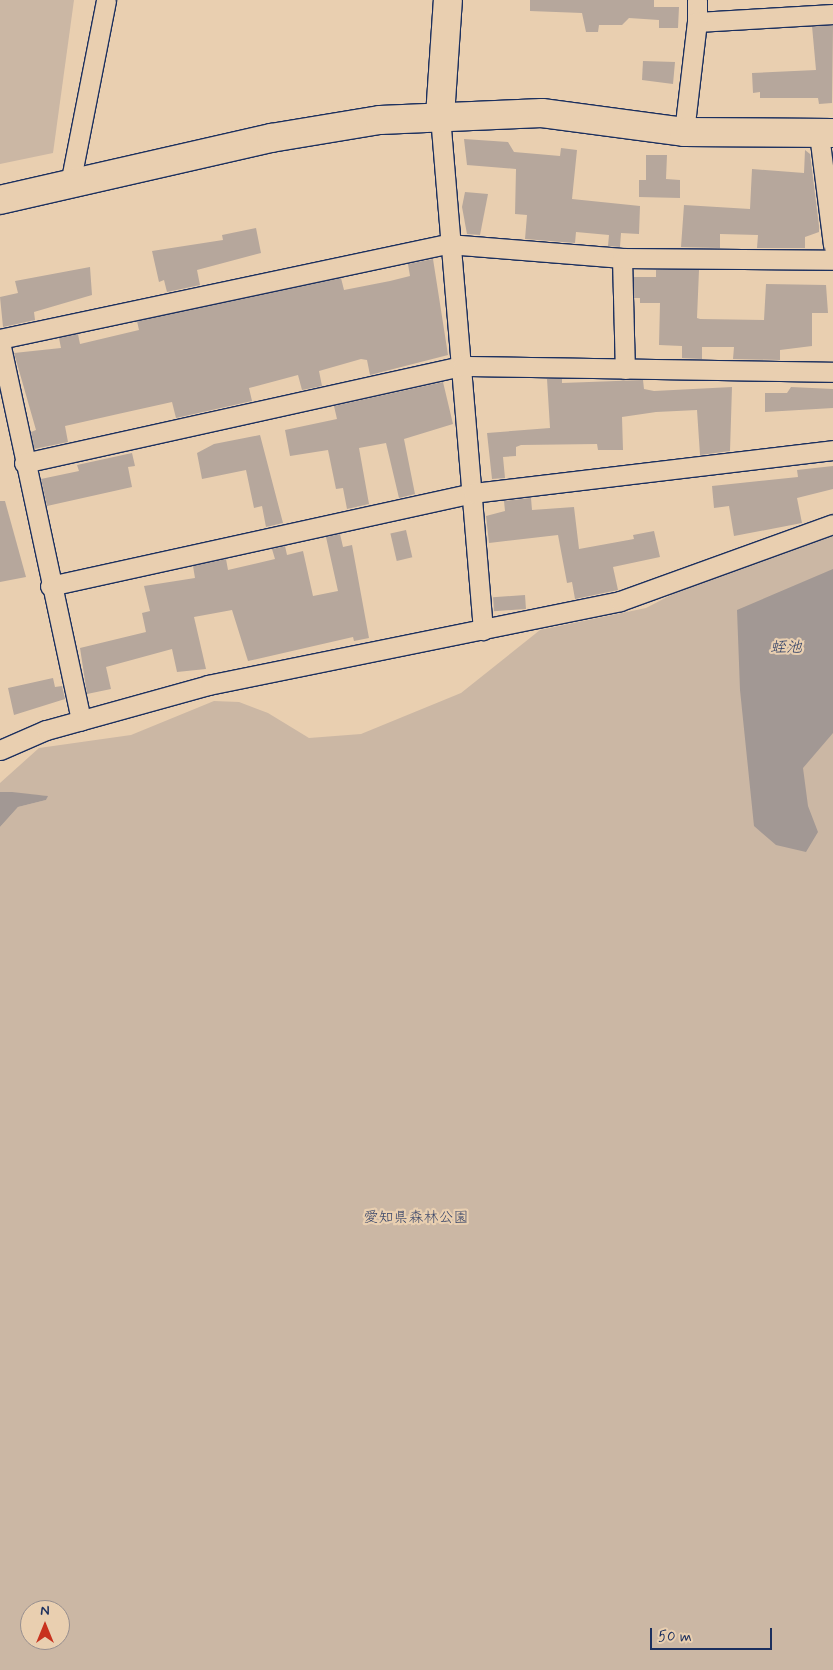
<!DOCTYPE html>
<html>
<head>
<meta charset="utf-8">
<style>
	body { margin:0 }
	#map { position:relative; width:833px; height:1670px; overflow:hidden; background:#e9cfb0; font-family:Mynerve,"Klee One",sans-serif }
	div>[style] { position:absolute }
	.green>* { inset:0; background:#cbb7a4 }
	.water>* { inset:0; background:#a29894 }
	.building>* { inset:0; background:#b6a79c; transform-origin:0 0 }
	.roads { filter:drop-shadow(1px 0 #1b2f5e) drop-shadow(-1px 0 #1b2f5e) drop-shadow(0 1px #1b2f5e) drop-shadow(0 -1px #1b2f5e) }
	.street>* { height:19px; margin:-9.5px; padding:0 9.5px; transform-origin:9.5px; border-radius:9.5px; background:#e9cfb0 }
	.secondary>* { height:28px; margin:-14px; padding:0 14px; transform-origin:14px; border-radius:14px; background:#e9cfb0 }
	span { translate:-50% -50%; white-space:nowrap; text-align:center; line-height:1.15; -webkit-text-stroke:4.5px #e9cfb0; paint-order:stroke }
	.park-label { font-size:15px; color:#354368 }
	.water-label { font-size:16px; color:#2f3f66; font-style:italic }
	.north { position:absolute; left:20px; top:1600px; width:50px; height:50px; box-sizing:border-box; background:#e9cfb0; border:1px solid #978f8f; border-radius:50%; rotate:0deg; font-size:14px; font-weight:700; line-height:20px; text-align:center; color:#1b2f5e }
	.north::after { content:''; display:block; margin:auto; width:18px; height:22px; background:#c8321e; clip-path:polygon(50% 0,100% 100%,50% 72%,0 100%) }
	.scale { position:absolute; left:650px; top:1628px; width:122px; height:22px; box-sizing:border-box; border:2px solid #1b2f5e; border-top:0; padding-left:6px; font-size:15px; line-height:18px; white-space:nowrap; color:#1b2f5e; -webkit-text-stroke:4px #e9cfb0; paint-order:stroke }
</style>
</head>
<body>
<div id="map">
	<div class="green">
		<div style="clip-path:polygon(0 0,74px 0,53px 153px,0 164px)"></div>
		<div style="clip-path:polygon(evenodd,833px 529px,833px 1670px,0 1670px,0 827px,18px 807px,46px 800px,47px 796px,0 792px,0 783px,39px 748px,131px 735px,214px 701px,239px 702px,268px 713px,309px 738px,361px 734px,461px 693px,540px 630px,646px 608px,723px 568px,833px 529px,30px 1610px,60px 1610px,60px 1640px,30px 1640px,30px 1610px)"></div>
	</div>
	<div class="water">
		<div style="clip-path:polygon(833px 569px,833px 733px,803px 768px,808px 806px,818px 832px,806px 852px,776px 845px,754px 826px,740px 690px,737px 610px)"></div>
		<div style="clip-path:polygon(0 792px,12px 792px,48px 796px,46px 800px,18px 807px,0 827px)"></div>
	</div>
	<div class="building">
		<div style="clip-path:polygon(530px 0,654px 0,654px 7px,679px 7px,678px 28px,659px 28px,659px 20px,629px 18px,622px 25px,599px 25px,598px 32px,586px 32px,582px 13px,530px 11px)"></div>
		<div style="clip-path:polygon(833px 25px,832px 103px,819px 104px,818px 98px,760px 98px,760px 92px,753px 93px,752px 73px,816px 70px,812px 26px)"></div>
		<div style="clip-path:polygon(643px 61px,675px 62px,673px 84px,642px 80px)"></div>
		<div style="clip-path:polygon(464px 139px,508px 142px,514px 152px,560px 156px,561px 148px,577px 150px,572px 199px,640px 206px,639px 234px,621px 233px,620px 247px,608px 246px,609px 235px,576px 232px,575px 243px,525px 239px,527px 215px,515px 214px,516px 169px,467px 165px)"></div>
		<div style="clip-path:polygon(805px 150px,810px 154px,819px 226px,819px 232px,805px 237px,805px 248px,757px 248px,758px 235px,720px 234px,720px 248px,681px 247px,684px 205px,750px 209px,752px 169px,804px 173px)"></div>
		<div style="clip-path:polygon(646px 155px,667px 155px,666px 179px,680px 180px,680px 198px,639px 197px,639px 180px,646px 180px)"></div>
		<div style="clip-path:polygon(465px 192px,488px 194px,480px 235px,467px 234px,462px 207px)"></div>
		<div style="clip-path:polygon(256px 228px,261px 253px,197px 270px,200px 285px,167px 292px,164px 280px,159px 282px,152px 251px,223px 240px,222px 235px)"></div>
		<div style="clip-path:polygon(433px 259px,448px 355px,370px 375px,367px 360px,361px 359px,319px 371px,322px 386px,302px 390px,298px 375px,249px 388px,252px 401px,176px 418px,172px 402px,118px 414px,65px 426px,68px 442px,34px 449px,31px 432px,36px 430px,14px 353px,61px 348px,59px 338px,78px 334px,80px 344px,139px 330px,137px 321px,341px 278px,344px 290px,390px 281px,410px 276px,408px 264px)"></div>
		<div style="clip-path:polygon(90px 267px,92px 295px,34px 312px,35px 320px,3px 327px,0 297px,18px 293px,15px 281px)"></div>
		<div style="clip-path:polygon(656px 270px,699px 270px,697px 318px,700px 319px,764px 320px,766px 284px,826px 285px,828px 313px,812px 313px,812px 346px,780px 350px,780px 360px,733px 359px,734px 347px,702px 347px,702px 359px,682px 358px,682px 346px,659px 345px,660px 303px,640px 303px,640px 298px,634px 298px,634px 277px,656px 277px)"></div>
		<div style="clip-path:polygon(547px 379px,562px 379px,562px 383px,643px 380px,644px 389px,654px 391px,732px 387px,730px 451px,700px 455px,697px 410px,656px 412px,622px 417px,623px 450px,598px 450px,597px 444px,521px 445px,516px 447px,516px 456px,503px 457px,505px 478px,492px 479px,487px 433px,550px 428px)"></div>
		<div style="clip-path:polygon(443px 382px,453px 424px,404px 439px,415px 494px,399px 498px,386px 443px,359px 448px,369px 504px,347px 509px,343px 488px,336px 489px,328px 450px,290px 456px,285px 430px,337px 419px,334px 406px)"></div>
		<div style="clip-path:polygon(791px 387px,833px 389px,833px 408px,765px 412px,765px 393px,787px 393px)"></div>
		<div style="clip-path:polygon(260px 435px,283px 523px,266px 527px,262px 506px,254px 508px,246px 470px,202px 479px,197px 453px,214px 444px)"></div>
		<div style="clip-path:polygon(132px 453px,135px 466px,128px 467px,132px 487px,47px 506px,41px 479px,79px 471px,77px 465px)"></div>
		<div style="clip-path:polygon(833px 466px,833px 489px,797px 498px,802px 523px,734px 536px,729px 506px,714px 508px,712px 486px,798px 477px,797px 470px)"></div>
		<div style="clip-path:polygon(531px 498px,532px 510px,574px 507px,579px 549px,634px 539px,633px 535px,654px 531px,660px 557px,613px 567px,618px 590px,575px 599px,572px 582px,567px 583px,558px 535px,489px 543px,486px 516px,505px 511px,504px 501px)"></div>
		<div style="clip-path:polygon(0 501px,5px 501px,26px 577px,0 582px)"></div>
		<div style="left:406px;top:530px;width:28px;height:16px;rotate:77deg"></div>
		<div style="clip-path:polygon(340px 534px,343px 547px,352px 545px,369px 638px,354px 641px,353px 637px,248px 661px,232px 610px,194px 617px,206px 669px,177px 672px,172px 649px,106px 667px,111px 689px,87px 694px,80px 648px,146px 632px,142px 613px,150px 611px,144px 586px,195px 578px,193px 566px,226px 559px,228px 570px,275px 559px,272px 549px,285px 546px,287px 555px,303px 551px,313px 596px,338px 591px,326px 537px)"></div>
		<div style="left:525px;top:595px;width:14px;height:32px;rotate:86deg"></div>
		<div style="clip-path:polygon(53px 678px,55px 687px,62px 686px,65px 699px,14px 715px,8px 688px)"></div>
	</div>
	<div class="roads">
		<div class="street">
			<div style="left:697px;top:0;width:22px;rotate:90deg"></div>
			<div style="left:697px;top:22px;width:136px;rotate:-3.4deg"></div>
			<div style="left:440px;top:116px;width:516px;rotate:85.22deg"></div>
			<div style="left:684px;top:132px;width:111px;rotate:-83.3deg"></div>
			<div style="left:819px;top:134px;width:112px;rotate:82.8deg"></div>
			<div style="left:70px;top:184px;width:187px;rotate:-78.9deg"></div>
			<div style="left:622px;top:258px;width:111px;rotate:88.5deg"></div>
			<div style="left:0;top:339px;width:458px;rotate:-12deg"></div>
			<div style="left:448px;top:244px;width:175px;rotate:4.6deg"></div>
			<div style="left:622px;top:258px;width:211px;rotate:0.5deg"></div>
			<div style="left:0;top:342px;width:387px;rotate:77.9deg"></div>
			<div style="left:24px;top:463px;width:449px;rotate:-12.5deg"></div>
			<div style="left:462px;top:366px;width:371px;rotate:0.9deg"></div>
			<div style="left:50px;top:586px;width:433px;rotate:-12.4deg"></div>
			<div style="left:473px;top:493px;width:363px;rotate:-6.8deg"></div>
			<div style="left:0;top:750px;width:50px;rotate:-23.5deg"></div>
			<div style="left:46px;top:730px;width:168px;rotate:-15.5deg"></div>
			<div style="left:208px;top:685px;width:420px;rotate:-11.5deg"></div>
			<div style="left:620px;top:601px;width:226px;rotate:-19.9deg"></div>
		</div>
		<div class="secondary">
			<div style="left:440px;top:116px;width:116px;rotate:-86.1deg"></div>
			<div style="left:0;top:200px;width:278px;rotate:-12.9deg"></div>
			<div style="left:271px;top:138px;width:110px;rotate:-9.4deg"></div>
			<div style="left:380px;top:120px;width:162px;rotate:-2.5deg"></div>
			<div style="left:542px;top:113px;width:143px;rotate:7.6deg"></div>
			<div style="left:684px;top:132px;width:149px;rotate:0.4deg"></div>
		</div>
	</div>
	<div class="park-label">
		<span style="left:416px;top:1219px">愛知県森林公園</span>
	</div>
	<div class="water-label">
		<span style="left:786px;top:648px">蛭池</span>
	</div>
	<div class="north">N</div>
	<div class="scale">50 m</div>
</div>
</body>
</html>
